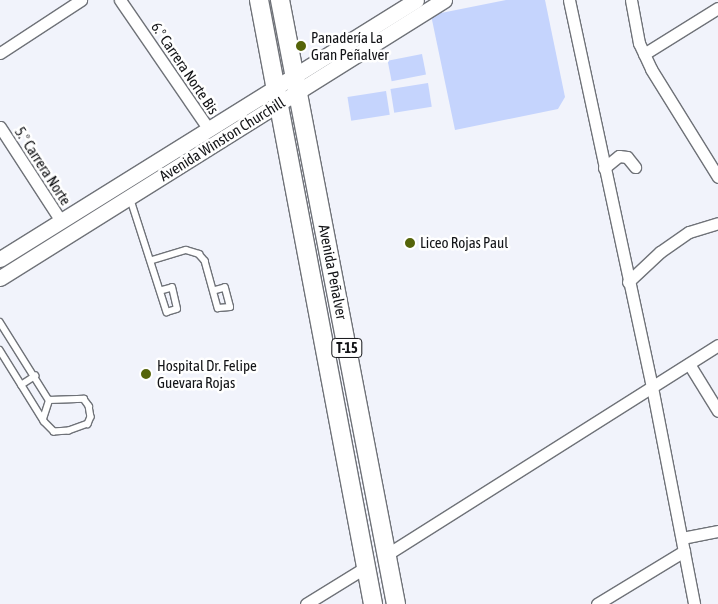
<!DOCTYPE html>
<html>
<head>
<meta charset="utf-8">
<style>
	body { margin:0 }
	#map { position:relative; width:718px; height:604px; overflow:hidden; background:#f1f3fb; font-family:"Asap Condensed",sans-serif }
	div>[style] { position:absolute }
	.green>* { inset:0; background:#c5d4fd; transform-origin:0 0 }
	.roads { filter:drop-shadow(1px 0 #6f7278) drop-shadow(-1px 0 #6f7278) drop-shadow(0 1px #6f7278) drop-shadow(0 -1px #6f7278) }
	.lane>* { height:5.5px; margin:-2.75px; padding:0 2.75px; transform-origin:2.75px; border-radius:2.75px; background:#fff }
	.street>* { height:11px; margin:-5.5px; padding:0 5.5px; transform-origin:5.5px; border-radius:5.5px; background:#fff }
	.secondary>* { height:15px; margin:-7.5px; padding:0 7.5px; transform-origin:7.5px; border-radius:7.5px; background:#fff }
	.primary>* { height:18px; margin:-9px; padding:0 9px; transform-origin:9px; border-radius:9px; background:#fff }
	.dots>* { width:14px; height:14px; translate:-50% -50%; box-sizing:border-box; border:2px solid #fff; border-radius:50% }
	span { translate:-50% -50%; white-space:nowrap; text-align:center; line-height:1.15; -webkit-text-stroke:5px #fff; paint-order:stroke }
	.shield-label span { padding:1px 4px; background:#fff; border:1px solid; border-radius:4px; -webkit-text-stroke-width:0 }
	.shield-label { font-size:14px; color:#131417; font-weight:700 }
	.poi-label { font-size:15px; color:#131417 }
	.left { translate:0 -50%; text-align:left }
	.street-label { font-size:15px; color:#131417 }
</style>
</head>
<body>
<div id="map">
	<div class="green">
		<div style="clip-path:polygon(506px 0,545px 0,565px 97px,558px 109px,455px 130px,431px 15px)"></div>
		<div style="left:422px;top:54px;width:21px;height:35px;rotate:79deg"></div>
		<div style="left:428px;top:83px;width:24px;height:38px;rotate:81deg"></div>
		<div style="left:386px;top:91px;width:24px;height:39px;rotate:81deg"></div>
	</div>
	<div class="roads">
		<div class="lane">
			<div style="left:130px;top:197px;width:121px;rotate:72.2deg"></div>
			<div style="left:167px;top:312px;width:10px;rotate:-17deg"></div>
			<div style="left:177px;top:309px;width:22px;rotate:-103deg"></div>
			<div style="left:172px;top:288px;width:11px;rotate:165deg"></div>
			<div style="left:153px;top:260px;width:34px;rotate:-17deg"></div>
			<div style="left:186px;top:250px;width:14px;rotate:17deg"></div>
			<div style="left:199px;top:254px;width:9px;rotate:49deg"></div>
			<div style="left:205px;top:261px;width:49px;rotate:74.5deg"></div>
			<div style="left:218px;top:308px;width:12px;rotate:-5deg"></div>
			<div style="left:230px;top:307px;width:20px;rotate:-105deg"></div>
			<div style="left:225px;top:288px;width:11px;rotate:165deg"></div>
			<div style="left:0;top:322px;width:92px;rotate:57.9deg"></div>
			<div style="left:49px;top:400px;width:35px;rotate:-2deg"></div>
			<div style="left:84px;top:399px;width:9px;rotate:54deg"></div>
			<div style="left:89px;top:406px;width:11px;rotate:80deg"></div>
			<div style="left:91px;top:417px;width:8px;rotate:113deg"></div>
			<div style="left:88px;top:424px;width:20px;rotate:160deg"></div>
			<div style="left:69px;top:431px;width:15px;rotate:176deg"></div>
			<div style="left:54px;top:432px;width:14px;rotate:-135deg"></div>
			<div style="left:44px;top:422px;width:84px;rotate:-121.8deg"></div>
			<div style="left:21px;top:385px;width:17px;rotate:-33deg"></div>
			<div style="left:43px;top:419px;width:20px;rotate:-72deg"></div>
		</div>
		<div class="street">
			<div style="left:120px;top:0;width:155px;rotate:55.5deg"></div>
			<div style="left:569px;top:0;width:396px;rotate:77.9deg"></div>
			<div style="left:652px;top:387px;width:221px;rotate:79deg"></div>
			<div style="left:631px;top:0;width:44px;rotate:79.5deg"></div>
			<div style="left:639px;top:43px;width:29px;rotate:65deg"></div>
			<div style="left:651px;top:69px;width:127px;rotate:58.2deg"></div>
			<div style="left:0;top:53px;width:97px;rotate:-33.2deg"></div>
			<div style="left:644px;top:54px;width:87px;rotate:-31.9deg"></div>
			<div style="left:0;top:127px;width:112px;rotate:57deg"></div>
			<div style="left:604px;top:168px;width:19px;rotate:-39deg"></div>
			<div style="left:619px;top:156px;width:8px;rotate:7deg"></div>
			<div style="left:627px;top:157px;width:13px;rotate:51deg"></div>
			<div style="left:628px;top:282px;width:44px;rotate:-43.2deg"></div>
			<div style="left:660px;top:252px;width:35px;rotate:-35deg"></div>
			<div style="left:689px;top:232px;width:30px;rotate:-17deg"></div>
			<div style="left:689px;top:364px;width:55px;rotate:58.3deg"></div>
			<div style="left:682px;top:538px;width:37px;rotate:-11deg"></div>
			<div style="left:386px;top:555px;width:393px;rotate:-32.3deg"></div>
			<div style="left:306px;top:604px;width:70px;rotate:-31.7deg"></div>
			<div style="left:597px;top:604px;width:102px;rotate:-31.3deg"></div>
		</div>
		<div class="secondary">
			<div style="left:0;top:259px;width:490px;rotate:-31.9deg"></div>
			<div style="left:0;top:278px;width:524px;rotate:-32.05deg"></div>
		</div>
		<div class="primary">
			<div style="left:259px;top:0;width:615px;rotate:79.31deg"></div>
			<div style="left:280px;top:0;width:615px;rotate:79.13deg"></div>
		</div>
	</div>
	<div class="dots">
		<div style="left:301px;top:46px;background:#556409"></div>
		<div style="left:410px;top:243px;background:#556409"></div>
		<div style="left:146px;top:374px;background:#556409"></div>
	</div>
	<div class="shield-label">
		<span style="left:347px;top:348px">T-15</span>
	</div>
	<div class="poi-label">
		<span class="left" style="left:311px;top:46px">Panadería La<br>Gran Peñalver</span>
		<span class="left" style="left:420px;top:243px">Liceo Rojas Paul</span>
		<span class="left" style="left:157px;top:374px">Hospital Dr. Felipe<br>Guevara Rojas</span>
	</div>
	<div class="street-label">
		<span style="left:185px;top:68px;rotate:56deg">6.° Carrera Norte Bis</span>
		<span style="left:222px;top:139px;rotate:-32deg">Avenida Winston Churchill</span>
		<span style="left:43px;top:166px;rotate:57deg">5.° Carrera Norte</span>
		<span style="left:333px;top:272px;rotate:79deg">Avenida Peñalver</span>
	</div>
</div>
</body>
</html>
